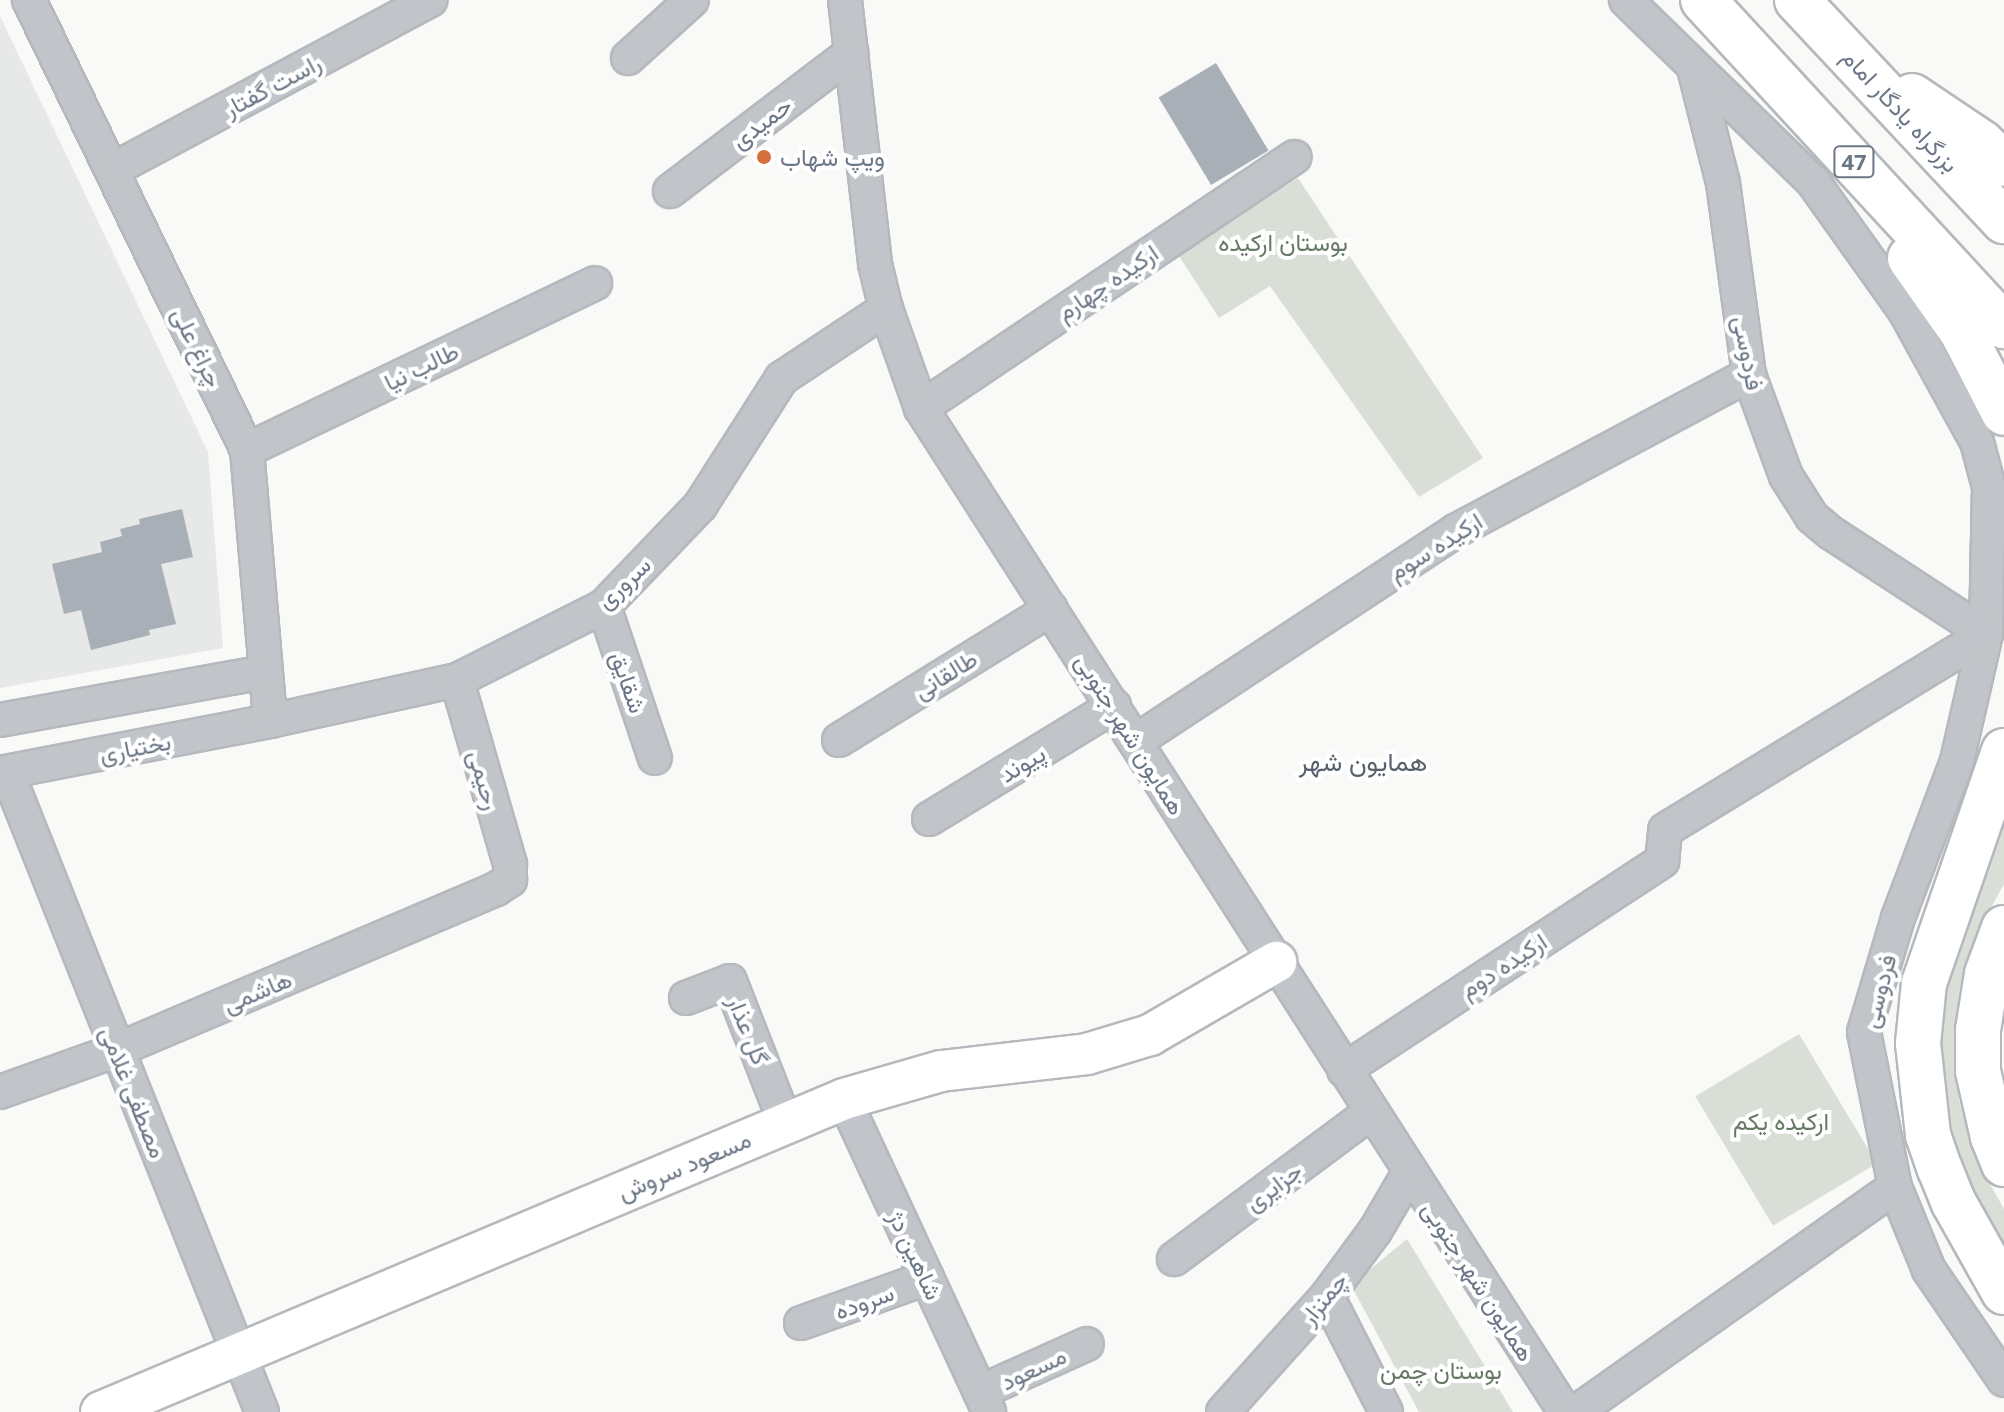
<!DOCTYPE html>
<html>
<head>
<meta charset="utf-8">
<style>
	body { margin:0 }
	#map { position:relative; width:2004px; height:1412px; overflow:hidden; background:#f9f9f8; font-family:"Open Sans",Vazirmatn,sans-serif }
	div>[style] { position:absolute }
	.built>* { inset:0; background:#e7e8e8 }
	.green>* { inset:0; background:#d9ded7; transform-origin:0 0 }
	.building>* { inset:0; background:#a9afb6; transform-origin:0 0 }
	.roads { filter:drop-shadow(2px 0 #b5b9bd) drop-shadow(-2px 0 #b5b9bd) drop-shadow(0 2px #b5b9bd) drop-shadow(0 -2px #b5b9bd) }
	.minor>* { height:32px; margin:-16px; padding:0 16px; transform-origin:16px; border-radius:16px; background:#c1c5c9 }
	.major>* { height:40px; margin:-20px; padding:0 20px; transform-origin:20px; border-radius:20px; background:#fff }
	.highway>* { height:44px; margin:-22px; padding:0 22px; transform-origin:22px; border-radius:22px; background:#fff }
	.dots>* { width:22px; height:22px; translate:-50% -50%; box-sizing:border-box; border:4px solid #fff; border-radius:50% }
	span { translate:-50% -50%; white-space:nowrap; text-align:center; line-height:1.15; -webkit-text-stroke:8px #fff; paint-order:stroke }
	.shield-label span { padding:2px 6px; background:#fff; border:2px solid; border-radius:6px; -webkit-text-stroke-width:0 }
	.shield-label { font-size:22px; color:#6b7786; font-weight:700 }
	.street-label { font-size:24px; color:#6b7786 }
	.poi-label { font-size:24px; color:#6b7786 }
	.left { translate:0 -50%; text-align:left }
	.park-label { font-size:24px; color:#667965 }
	.neighbourhood-label { font-size:26px; color:#58616c }
</style>
</head>
<body>
<div id="map">
	<div class="built">
		<div style="clip-path:polygon(0 16px,208px 452px,223px 648px,0 688px)"></div>
	</div>
	<div class="green">
		<div style="clip-path:polygon(1298px 178px,1483px 458px,1419px 497px,1270px 286px,1219px 318px,1177px 253px)"></div>
		<div style="clip-path:polygon(2004px 788px,2004px 884px,1975px 937px,1959px 991px,1955px 1048px,1959px 1100px,1971px 1140px,1982px 1170px,2004px 1209px,2004px 1267px,1952px 1159px,1934px 1012px)"></div>
		<div style="left:1799px;top:1034px;width:151px;height:121px;rotate:59deg"></div>
		<div style="clip-path:polygon(1407px 1239px,1513px 1412px,1419px 1412px,1351px 1285px)"></div>
	</div>
	<div class="building">
		<div style="left:1216px;top:63px;width:102px;height:67px;rotate:59deg"></div>
		<div style="clip-path:polygon(182px 509px,193px 557px,161px 564px,176px 624px,149px 630px,150px 635px,91px 650px,81px 610px,64px 614px,52px 564px,102px 552px,100px 542px,122px 536px,120px 529px,140px 524px,139px 519px)"></div>
	</div>
	<div class="roads">
		<div class="minor">
			<div style="left:29px;top:0;width:500px;rotate:64.15deg"></div>
			<div style="left:247px;top:450px;width:272px;rotate:85.1deg"></div>
			<div style="left:845px;top:0;width:266px;rotate:83.5deg"></div>
			<div style="left:875px;top:264px;width:46px;rotate:76.3deg"></div>
			<div style="left:886px;top:309px;width:105px;rotate:70.5deg"></div>
			<div style="left:921px;top:408px;width:1193px;rotate:57.32deg"></div>
			<div style="left:1626px;top:0;width:261px;rotate:44.2deg"></div>
			<div style="left:1813px;top:182px;width:158px;rotate:54.5deg"></div>
			<div style="left:1905px;top:311px;width:149px;rotate:61.2deg"></div>
			<div style="left:1977px;top:442px;width:47px;rotate:75.1deg"></div>
			<div style="left:1989px;top:487px;width:147px;rotate:91.2deg"></div>
			<div style="left:1986px;top:634px;width:130px;rotate:102.9deg"></div>
			<div style="left:1957px;top:761px;width:168px;rotate:110.6deg"></div>
			<div style="left:1898px;top:918px;width:119px;rotate:106.6deg"></div>
			<div style="left:1864px;top:1032px;width:158px;rotate:78.7deg"></div>
			<div style="left:1895px;top:1187px;width:90px;rotate:67.7deg"></div>
			<div style="left:1929px;top:1270px;width:133px;rotate:55.7deg"></div>
			<div style="left:628px;top:58px;width:86px;rotate:-42.2deg"></div>
			<div style="left:112px;top:170px;width:361px;rotate:-28.1deg"></div>
			<div style="left:670px;top:191px;width:228px;rotate:-37.3deg"></div>
			<div style="left:921px;top:408px;width:450px;rotate:-33.9deg"></div>
			<div style="left:247px;top:450px;width:386px;rotate:-25.6deg"></div>
			<div style="left:604px;top:606px;width:160px;rotate:71.5deg"></div>
			<div style="left:0;top:720px;width:269px;rotate:-10.3deg"></div>
			<div style="left:839px;top:740px;width:249px;rotate:-31.7deg"></div>
			<div style="left:1136px;top:741px;width:384px;rotate:-33.3deg"></div>
			<div style="left:1457px;top:530px;width:331px;rotate:-28deg"></div>
			<div style="left:7px;top:772px;width:689px;rotate:68.28deg"></div>
			<div style="left:0;top:773px;width:275px;rotate:-10.9deg"></div>
			<div style="left:270px;top:721px;width:191px;rotate:-12.4deg"></div>
			<div style="left:457px;top:680px;width:165px;rotate:-26.7deg"></div>
			<div style="left:604px;top:606px;width:139px;rotate:-46.2deg"></div>
			<div style="left:700px;top:506px;width:152px;rotate:-57.4deg"></div>
			<div style="left:782px;top:378px;width:125px;rotate:-33.6deg"></div>
			<div style="left:929px;top:819px;width:217px;rotate:-31.4deg"></div>
			<div style="left:686px;top:998px;width:47px;rotate:-21.1deg"></div>
			<div style="left:730px;top:981px;width:151px;rotate:68.7deg"></div>
			<div style="left:1344px;top:1070px;width:381px;rotate:-33.3deg"></div>
			<div style="left:1662px;top:861px;width:31px;rotate:-84deg"></div>
			<div style="left:1665px;top:830px;width:376px;rotate:-31.4deg"></div>
			<div style="left:1986px;top:634px;width:185px;rotate:-146.9deg"></div>
			<div style="left:1831px;top:533px;width:25px;rotate:-140deg"></div>
			<div style="left:1812px;top:517px;width:49px;rotate:-122.4deg"></div>
			<div style="left:1786px;top:476px;width:108px;rotate:-110.1deg"></div>
			<div style="left:1749px;top:375px;width:194px;rotate:-97.7deg"></div>
			<div style="left:1723px;top:183px;width:119px;rotate:-104.2deg"></div>
			<div style="left:0;top:1092px;width:124px;rotate:-19.7deg"></div>
			<div style="left:117px;top:1050px;width:412px;rotate:-23deg"></div>
			<div style="left:496px;top:889px;width:17px;rotate:-33deg"></div>
			<div style="left:510px;top:880px;width:16px;rotate:-90deg"></div>
			<div style="left:510px;top:864px;width:191px;rotate:-106.1deg"></div>
			<div style="left:844px;top:1099px;width:345px;rotate:65.1deg"></div>
			<div style="left:1174px;top:1259px;width:246px;rotate:-36.7deg"></div>
			<div style="left:1327px;top:1296px;width:130px;rotate:63deg"></div>
			<div style="left:801px;top:1323px;width:134px;rotate:-19.7deg"></div>
			<div style="left:980px;top:1392px;width:117px;rotate:-24.2deg"></div>
			<div style="left:1223px;top:1412px;width:156px;rotate:-48.1deg"></div>
			<div style="left:1327px;top:1296px;width:81px;rotate:-53.6deg"></div>
			<div style="left:1375px;top:1231px;width:67px;rotate:-59.6deg"></div>
			<div style="left:1576px;top:1412px;width:390px;rotate:-35.2deg"></div>
		</div>
		<div class="major">
			<div style="left:101px;top:1412px;width:806px;rotate:-22.84deg"></div>
			<div style="left:844px;top:1099px;width:101px;rotate:-16.1deg"></div>
			<div style="left:941px;top:1071px;width:147px;rotate:-6.6deg"></div>
			<div style="left:1087px;top:1054px;width:66px;rotate:-16.8deg"></div>
			<div style="left:1150px;top:1035px;width:146px;rotate:-30.1deg"></div>
		</div>
		<div class="highway">
			<div style="left:1703px;top:0;width:444px;rotate:47.3deg"></div>
			<div style="left:1797px;top:0;width:303px;rotate:46.9deg"></div>
			<div style="left:1912px;top:96px;width:84px;rotate:33.9deg"></div>
			<div style="left:1982px;top:143px;width:30px;rotate:44deg"></div>
			<div style="left:1910px;top:258px;width:90px;rotate:54.9deg"></div>
			<div style="left:1962px;top:332px;width:91px;rotate:62.6deg"></div>
			<div style="left:2004px;top:751px;width:245px;rotate:109deg"></div>
			<div style="left:1924px;top:983px;width:60px;rotate:95.7deg"></div>
			<div style="left:1918px;top:1043px;width:93px;rotate:83.8deg"></div>
			<div style="left:1928px;top:1135px;width:36px;rotate:71deg"></div>
			<div style="left:1940px;top:1169px;width:37px;rotate:68deg"></div>
			<div style="left:1954px;top:1203px;width:102px;rotate:60.7deg"></div>
			<div style="left:2004px;top:928px;width:49px;rotate:110.3deg"></div>
			<div style="left:1987px;top:974px;width:57px;rotate:99.1deg"></div>
			<div style="left:1978px;top:1030px;width:41px;rotate:90deg"></div>
			<div style="left:1978px;top:1071px;width:68px;rotate:77.2deg"></div>
			<div style="left:1993px;top:1137px;width:29px;rotate:68deg"></div>
		</div>
	</div>
	<div class="dots">
		<div style="left:764px;top:157px;background:#d76f3a"></div>
	</div>
	<div class="shield-label">
		<span style="left:1854px;top:162px">47</span>
	</div>
	<div class="street-label">
		<span style="left:272px;top:85px;rotate:-28deg">راست گفتار</span>
		<span style="left:1901px;top:110px;rotate:47deg">بزرگراه یادگار امام</span>
		<span style="left:761px;top:122px;rotate:-37deg">حمیدی</span>
		<span style="left:1107px;top:282px;rotate:-34deg">ارکیده چهارم</span>
		<span style="left:198px;top:347px;rotate:64deg">چراغ‌ علی</span>
		<span style="left:1749px;top:353px;rotate:79deg">فردوسی</span>
		<span style="left:421px;top:366px;rotate:-26deg">طالب‌ نیا</span>
		<span style="left:1435px;top:546px;rotate:-32deg">ارکیده سوم</span>
		<span style="left:623px;top:582px;rotate:-43deg">سروری</span>
		<span style="left:945px;top:674px;rotate:-32deg">طالقانی</span>
		<span style="left:629px;top:682px;rotate:71deg">شقایق</span>
		<span style="left:1131px;top:734px;rotate:58deg">همایون‌ شهر جنوبی</span>
		<span style="left:135px;top:747px;rotate:-11deg">بختیاری</span>
		<span style="left:1022px;top:763px;rotate:-31deg">پیوند</span>
		<span style="left:485px;top:780px;rotate:74deg">رحیمی</span>
		<span style="left:1503px;top:965px;rotate:-33deg">ارکیده دوم</span>
		<span style="left:257px;top:991px;rotate:-23deg">هاشمی</span>
		<span style="left:1878px;top:991px;rotate:-75deg">فردوسی</span>
		<span style="left:749px;top:1030px;rotate:68deg">گل عذار</span>
		<span style="left:134px;top:1092px;rotate:68deg">مصطفی غلامی</span>
		<span style="left:684px;top:1165px;rotate:-23deg">مسعود سروش</span>
		<span style="left:1273px;top:1186px;rotate:-37deg">جزایری</span>
		<span style="left:916px;top:1255px;rotate:65deg">شاهین دژ</span>
		<span style="left:1479px;top:1281px;rotate:57deg">همایون‌ شهر جنوبی</span>
		<span style="left:1323px;top:1298px;rotate:-51deg">چمنزار</span>
		<span style="left:864px;top:1301px;rotate:-20deg">سروده</span>
		<span style="left:1033px;top:1368px;rotate:-25deg">مسعود</span>
	</div>
	<div class="poi-label">
		<span class="left" style="left:780px;top:157px">ویپ شهاب</span>
	</div>
	<div class="park-label">
		<span style="left:1283px;top:242px">بوستان ارکیده</span>
		<span style="left:1781px;top:1121px">ارکیده یکم</span>
		<span style="left:1441px;top:1370px">بوستان چمن</span>
	</div>
	<div class="neighbourhood-label">
		<span style="left:1363px;top:762px">همایون شهر</span>
	</div>
</div>
</body>
</html>
